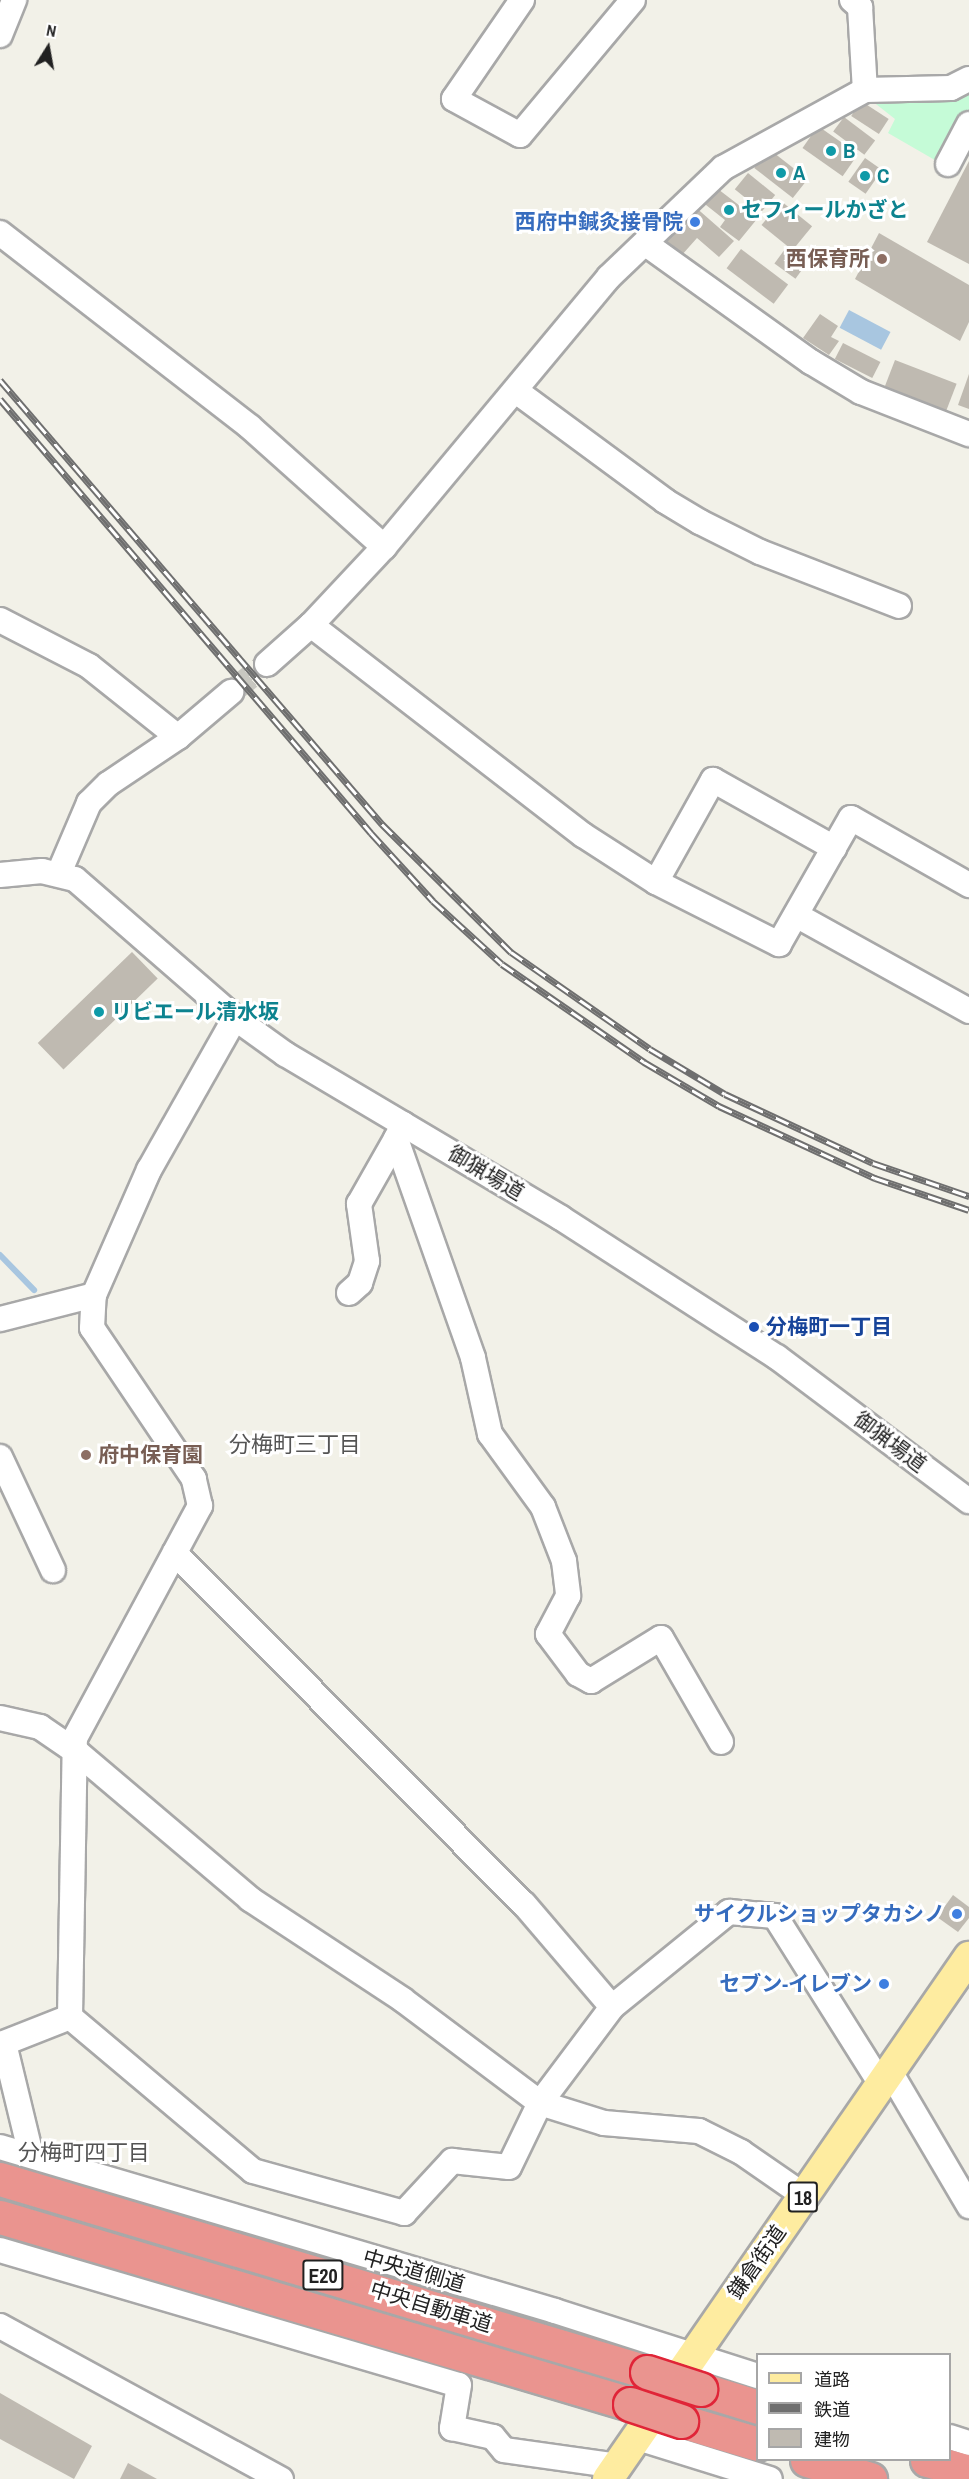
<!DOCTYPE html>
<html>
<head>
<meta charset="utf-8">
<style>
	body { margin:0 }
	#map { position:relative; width:969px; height:2479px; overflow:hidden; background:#f2f1e8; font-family:"Archivo Narrow","Noto Sans JP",sans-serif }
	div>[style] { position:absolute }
	.park>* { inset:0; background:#c5fbd7 }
	.water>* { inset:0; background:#a8c6e0; transform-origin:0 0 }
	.stream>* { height:6px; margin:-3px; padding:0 3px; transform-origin:3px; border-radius:3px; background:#a8c6e0 }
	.building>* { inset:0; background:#bfbab1; transform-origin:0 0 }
	.minor-tunnel>* { height:24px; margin-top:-12px; transform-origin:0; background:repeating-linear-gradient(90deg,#c8c7c0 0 24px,transparent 0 36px) }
	.roads { filter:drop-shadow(2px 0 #a8a8a8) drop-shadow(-2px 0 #a8a8a8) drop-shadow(0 2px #a8a8a8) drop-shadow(0 -2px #a8a8a8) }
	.minor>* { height:24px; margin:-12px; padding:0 12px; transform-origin:12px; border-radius:12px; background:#fff }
	.major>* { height:30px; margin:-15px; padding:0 15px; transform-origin:15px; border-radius:15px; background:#feeca0 }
	.highway>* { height:33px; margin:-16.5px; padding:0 16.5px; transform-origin:16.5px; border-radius:16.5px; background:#ea948f }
	.rail>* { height:7px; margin-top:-3.5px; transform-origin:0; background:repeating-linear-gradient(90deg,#fff 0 14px,#6f6f6f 0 28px); box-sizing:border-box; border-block:2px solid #6f6f6f }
	.bridges { filter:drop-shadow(2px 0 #e02538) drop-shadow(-2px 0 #e02538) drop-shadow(0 2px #e02538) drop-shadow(0 -2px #e02538) }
	.highway-bridge>* { height:33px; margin:-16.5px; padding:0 16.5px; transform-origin:16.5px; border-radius:16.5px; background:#ea948f }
	.dots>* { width:16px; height:16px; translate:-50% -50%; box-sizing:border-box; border:3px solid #fff; border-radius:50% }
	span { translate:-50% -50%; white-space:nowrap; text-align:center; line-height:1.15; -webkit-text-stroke:6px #fff; paint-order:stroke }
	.shield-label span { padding:2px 4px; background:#fff; border:2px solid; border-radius:4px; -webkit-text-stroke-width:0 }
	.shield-label { font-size:20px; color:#212121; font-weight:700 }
	.culture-label { font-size:21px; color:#0d838f; font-weight:700 }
	.left { translate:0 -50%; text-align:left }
	.shop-label { font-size:21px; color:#366cbe; font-weight:700 }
	.right { translate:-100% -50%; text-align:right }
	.education-label { font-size:21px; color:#785e54; font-weight:700 }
	.street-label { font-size:21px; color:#212121 }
	.transit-label { font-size:21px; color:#164399; font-weight:700 }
	.neighbourhood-label { font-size:22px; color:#545454 }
	.legend { position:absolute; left:756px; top:2353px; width:195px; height:108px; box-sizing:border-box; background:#fff; border:2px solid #a6a6a6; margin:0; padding:8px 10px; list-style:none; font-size:18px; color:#212121 }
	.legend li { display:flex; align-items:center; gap:12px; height:30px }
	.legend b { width:30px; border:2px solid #a6a6a6 }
	.north { position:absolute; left:18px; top:18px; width:60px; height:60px; -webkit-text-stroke:4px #fff; paint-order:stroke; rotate:11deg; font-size:16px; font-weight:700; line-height:24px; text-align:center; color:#212121 }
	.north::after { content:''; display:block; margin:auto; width:21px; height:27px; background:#212121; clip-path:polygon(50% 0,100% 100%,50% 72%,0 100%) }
</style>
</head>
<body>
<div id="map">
	<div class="park">
		<div style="clip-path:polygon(959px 89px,969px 94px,969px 110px,940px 163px,888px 133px,895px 119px,867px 97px)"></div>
	</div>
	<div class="water">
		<div style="left:849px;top:310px;width:47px;height:20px;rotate:28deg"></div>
	</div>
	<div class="stream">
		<div style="left:0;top:1255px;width:49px;rotate:45.8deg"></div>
	</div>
	<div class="building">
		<div style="left:861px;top:101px;width:33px;height:18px;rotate:33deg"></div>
		<div style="left:844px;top:117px;width:39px;height:18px;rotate:37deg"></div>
		<div style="left:818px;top:126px;width:49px;height:27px;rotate:35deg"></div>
		<div style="left:769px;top:149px;width:49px;height:24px;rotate:38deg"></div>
		<div style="left:865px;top:158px;width:21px;height:29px;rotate:35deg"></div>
		<div style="clip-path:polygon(969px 161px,969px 264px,927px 242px)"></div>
		<div style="left:748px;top:173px;width:35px;height:21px;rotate:39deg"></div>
		<div style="clip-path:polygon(714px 186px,757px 219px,739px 241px,720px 227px,725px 220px,701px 201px)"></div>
		<div style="left:781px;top:201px;width:40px;height:31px;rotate:39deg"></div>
		<div style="clip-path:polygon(693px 205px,734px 241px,719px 257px,697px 238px,681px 256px,662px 240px)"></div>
		<div style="clip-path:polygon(879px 233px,969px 285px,969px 322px,960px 341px,855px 279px)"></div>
		<div style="left:741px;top:249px;width:59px;height:24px;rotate:37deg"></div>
		<div style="left:785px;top:249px;width:26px;height:18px;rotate:36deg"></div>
		<div style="clip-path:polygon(820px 314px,838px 326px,831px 337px,839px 341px,829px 355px,803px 338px)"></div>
		<div style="left:843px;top:343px;width:42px;height:18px;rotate:27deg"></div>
		<div style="left:895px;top:360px;width:66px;height:29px;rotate:21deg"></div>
		<div style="clip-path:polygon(969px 374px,969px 409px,958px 405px)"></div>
		<div style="left:132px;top:952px;width:37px;height:131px;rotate:46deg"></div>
		<div style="clip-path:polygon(953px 1895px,969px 1907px,969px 1918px,958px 1932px,937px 1917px)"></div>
		<div style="clip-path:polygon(0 2393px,92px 2446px,74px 2479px,0 2439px)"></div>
		<div style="clip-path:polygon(128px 2463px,157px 2479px,120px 2479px)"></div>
	</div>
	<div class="minor-tunnel">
		<div style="left:231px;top:692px;width:46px;rotate:-37.9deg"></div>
	</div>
	<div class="roads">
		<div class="minor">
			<div style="left:522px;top:0;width:120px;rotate:124.5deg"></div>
			<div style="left:454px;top:99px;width:75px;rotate:28.6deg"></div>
			<div style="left:520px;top:135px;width:176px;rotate:-50.1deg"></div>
			<div style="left:852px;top:0;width:11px;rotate:41deg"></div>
			<div style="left:860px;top:7px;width:83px;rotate:86.6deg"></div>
			<div style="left:0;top:35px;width:38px;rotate:-68deg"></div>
			<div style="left:948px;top:164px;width:45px;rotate:-62.3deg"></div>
			<div style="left:0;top:233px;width:316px;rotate:37.8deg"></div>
			<div style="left:250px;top:427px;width:180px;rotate:41.8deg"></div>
			<div style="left:646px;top:244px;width:203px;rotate:35.6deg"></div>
			<div style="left:811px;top:362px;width:58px;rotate:31deg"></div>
			<div style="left:861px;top:392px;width:116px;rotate:21.3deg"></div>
			<div style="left:516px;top:391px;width:185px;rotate:36.4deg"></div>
			<div style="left:665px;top:501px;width:41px;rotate:31deg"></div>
			<div style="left:700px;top:522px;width:67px;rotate:26.6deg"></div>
			<div style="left:760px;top:552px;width:149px;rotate:21.2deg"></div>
			<div style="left:0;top:620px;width:100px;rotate:27.3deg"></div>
			<div style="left:89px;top:666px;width:114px;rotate:38.6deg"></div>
			<div style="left:178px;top:737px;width:84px;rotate:146.1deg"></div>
			<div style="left:108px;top:784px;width:27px;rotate:135deg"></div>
			<div style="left:89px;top:803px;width:76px;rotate:113.2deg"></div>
			<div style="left:311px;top:625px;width:344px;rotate:37.7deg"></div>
			<div style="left:583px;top:835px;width:87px;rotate:32.8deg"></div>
			<div style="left:656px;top:882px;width:138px;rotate:26.8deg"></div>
			<div style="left:779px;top:944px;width:145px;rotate:-60.3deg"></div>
			<div style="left:851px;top:818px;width:136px;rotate:29.6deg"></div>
			<div style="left:267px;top:664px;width:59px;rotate:-41.6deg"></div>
			<div style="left:311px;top:625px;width:107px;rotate:-46.9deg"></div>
			<div style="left:384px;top:547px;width:351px;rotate:-50.2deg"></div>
			<div style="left:609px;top:277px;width:158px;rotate:-43.7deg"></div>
			<div style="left:723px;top:168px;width:162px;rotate:-28.8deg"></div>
			<div style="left:865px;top:90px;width:86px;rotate:-1.3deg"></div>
			<div style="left:951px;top:88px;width:20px;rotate:-27deg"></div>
			<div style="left:178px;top:737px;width:70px;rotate:-40.3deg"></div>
			<div style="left:0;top:875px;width:42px;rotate:-5.4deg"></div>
			<div style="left:42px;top:871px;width:34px;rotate:14deg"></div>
			<div style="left:75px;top:879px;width:212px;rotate:41deg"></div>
			<div style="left:235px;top:1018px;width:62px;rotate:35.8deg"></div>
			<div style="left:285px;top:1054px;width:321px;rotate:30.7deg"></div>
			<div style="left:561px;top:1218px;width:257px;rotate:32.8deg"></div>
			<div style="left:777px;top:1357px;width:240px;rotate:36.9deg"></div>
			<div style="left:656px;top:882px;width:117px;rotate:-60.8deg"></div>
			<div style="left:713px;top:780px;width:139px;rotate:29.3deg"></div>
			<div style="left:796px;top:915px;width:198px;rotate:29deg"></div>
			<div style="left:403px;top:1124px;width:17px;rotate:115deg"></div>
			<div style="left:396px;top:1139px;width:232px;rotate:70.6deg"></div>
			<div style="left:473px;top:1358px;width:78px;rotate:77.4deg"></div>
			<div style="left:490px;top:1434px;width:90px;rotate:54deg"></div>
			<div style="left:543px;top:1507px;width:58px;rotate:68.7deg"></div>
			<div style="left:564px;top:1561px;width:35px;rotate:83deg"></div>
			<div style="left:568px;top:1596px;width:43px;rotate:117.8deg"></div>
			<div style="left:548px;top:1634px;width:50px;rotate:53.1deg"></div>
			<div style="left:578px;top:1674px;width:15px;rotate:28deg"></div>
			<div style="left:591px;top:1681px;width:82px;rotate:-31.6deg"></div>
			<div style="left:661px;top:1638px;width:120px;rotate:60deg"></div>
			<div style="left:349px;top:1293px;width:15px;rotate:-42deg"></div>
			<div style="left:360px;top:1283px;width:23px;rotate:-72deg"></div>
			<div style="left:367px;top:1261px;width:58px;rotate:-98deg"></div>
			<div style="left:359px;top:1204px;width:75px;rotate:-60.4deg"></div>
			<div style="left:0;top:1319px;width:97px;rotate:-14.3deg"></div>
			<div style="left:0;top:1457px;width:125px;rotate:64.9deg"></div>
			<div style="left:175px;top:1553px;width:495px;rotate:45.2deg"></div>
			<div style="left:524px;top:1904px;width:135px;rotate:49.5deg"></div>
			<div style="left:0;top:1718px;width:41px;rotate:12.7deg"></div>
			<div style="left:40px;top:1727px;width:46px;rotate:34.4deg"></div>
			<div style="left:78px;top:1753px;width:226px;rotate:40.3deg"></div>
			<div style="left:250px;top:1899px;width:183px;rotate:33.4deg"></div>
			<div style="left:403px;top:2000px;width:171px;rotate:36.9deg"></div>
			<div style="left:540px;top:2103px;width:67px;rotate:17.4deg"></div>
			<div style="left:604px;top:2123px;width:95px;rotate:4.8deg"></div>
			<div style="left:699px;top:2131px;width:47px;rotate:26.6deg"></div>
			<div style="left:741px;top:2152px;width:75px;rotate:34.7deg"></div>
			<div style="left:70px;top:2017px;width:279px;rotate:-89deg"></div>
			<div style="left:75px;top:1738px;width:264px;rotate:-61.7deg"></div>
			<div style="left:200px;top:1506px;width:28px;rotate:-103deg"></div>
			<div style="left:194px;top:1479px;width:182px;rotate:-124deg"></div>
			<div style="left:92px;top:1328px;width:33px;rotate:-87deg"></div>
			<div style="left:94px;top:1295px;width:137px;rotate:-66.3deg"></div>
			<div style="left:149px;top:1170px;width:175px;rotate:-60.5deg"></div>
			<div style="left:889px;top:2070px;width:158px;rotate:59.5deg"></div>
			<div style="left:0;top:2147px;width:579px;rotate:16.46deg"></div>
			<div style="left:555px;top:2311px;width:213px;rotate:17.8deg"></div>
			<div style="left:31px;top:2155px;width:115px;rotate:-103.6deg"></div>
			<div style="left:4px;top:2043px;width:71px;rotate:-21.5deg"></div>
			<div style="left:70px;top:2017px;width:239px;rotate:40.1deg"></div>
			<div style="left:253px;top:2171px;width:157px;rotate:15.5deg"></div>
			<div style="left:404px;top:2213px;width:71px;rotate:-47.3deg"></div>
			<div style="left:452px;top:2161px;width:57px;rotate:6deg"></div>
			<div style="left:509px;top:2167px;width:71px;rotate:-64.2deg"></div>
			<div style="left:540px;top:2103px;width:120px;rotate:-53.1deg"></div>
			<div style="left:612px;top:2007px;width:151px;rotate:-39.1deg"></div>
			<div style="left:729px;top:1912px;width:46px;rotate:5deg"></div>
			<div style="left:775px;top:1916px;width:197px;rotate:57.8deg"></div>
			<div style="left:0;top:2250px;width:478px;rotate:16.4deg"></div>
			<div style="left:459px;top:2385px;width:44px;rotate:99.2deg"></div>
			<div style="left:452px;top:2428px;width:42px;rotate:12.4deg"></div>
			<div style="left:493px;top:2437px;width:17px;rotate:50deg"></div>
			<div style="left:504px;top:2450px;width:115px;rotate:8deg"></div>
			<div style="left:0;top:2326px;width:320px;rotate:28.6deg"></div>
			<div style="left:950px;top:2437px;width:20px;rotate:18deg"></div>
			<div style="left:638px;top:2438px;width:138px;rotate:17.3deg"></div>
		</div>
		<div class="major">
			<div style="left:608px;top:2479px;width:635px;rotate:-55.33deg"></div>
		</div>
		<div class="highway">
			<div style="left:0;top:2179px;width:675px;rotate:16.61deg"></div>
			<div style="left:0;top:2217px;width:657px;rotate:16.53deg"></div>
			<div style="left:700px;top:2389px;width:61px;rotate:17.2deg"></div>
			<div style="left:681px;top:2421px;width:80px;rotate:16.6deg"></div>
			<div style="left:807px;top:2460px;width:66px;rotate:16.8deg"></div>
			<div style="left:927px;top:2460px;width:44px;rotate:15.9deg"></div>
		</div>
	</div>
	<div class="rail">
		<div style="left:0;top:380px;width:586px;rotate:49.29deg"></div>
		<div style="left:382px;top:824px;width:182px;rotate:44.8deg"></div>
		<div style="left:511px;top:952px;width:169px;rotate:34.9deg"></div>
		<div style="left:650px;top:1049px;width:87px;rotate:31deg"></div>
		<div style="left:725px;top:1094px;width:163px;rotate:25deg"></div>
		<div style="left:873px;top:1163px;width:102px;rotate:19deg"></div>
		<div style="left:0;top:399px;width:571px;rotate:49.47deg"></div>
		<div style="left:371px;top:833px;width:92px;rotate:47.6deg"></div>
		<div style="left:433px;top:901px;width:93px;rotate:42.4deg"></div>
		<div style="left:502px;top:964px;width:173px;rotate:34.6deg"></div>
		<div style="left:644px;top:1062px;width:87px;rotate:30.4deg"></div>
		<div style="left:719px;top:1106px;width:172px;rotate:24.8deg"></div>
		<div style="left:875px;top:1178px;width:99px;rotate:18.8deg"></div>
	</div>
	<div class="bridges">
		<div class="highway-bridge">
			<div style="left:647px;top:2372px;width:56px;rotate:17.8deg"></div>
			<div style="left:630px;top:2404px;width:54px;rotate:18.4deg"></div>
		</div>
	</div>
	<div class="dots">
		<div style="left:831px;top:151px;background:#0f9aa8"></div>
		<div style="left:781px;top:173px;background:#0f9aa8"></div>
		<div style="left:865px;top:176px;background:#0f9aa8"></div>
		<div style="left:729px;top:210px;background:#0f9aa8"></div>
		<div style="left:695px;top:222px;background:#3f7fe0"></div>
		<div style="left:882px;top:259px;background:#8d6e63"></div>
		<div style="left:99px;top:1012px;background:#0f9aa8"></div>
		<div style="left:754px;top:1327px;background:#1a4fb4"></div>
		<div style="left:86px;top:1455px;background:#8d6e63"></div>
		<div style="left:957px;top:1914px;background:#3f7fe0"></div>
		<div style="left:884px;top:1984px;background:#3f7fe0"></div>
	</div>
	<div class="shield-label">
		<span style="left:803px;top:2197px">18</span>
		<span style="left:323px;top:2275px">E20</span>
	</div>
	<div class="culture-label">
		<span class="left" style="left:843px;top:151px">B</span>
		<span class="left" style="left:793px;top:173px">A</span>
		<span class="left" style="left:877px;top:176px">C</span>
		<span class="left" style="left:741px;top:210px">セフィールかざと</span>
		<span class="left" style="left:111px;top:1012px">リビエール清水坂</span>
	</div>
	<div class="shop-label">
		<span class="right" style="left:683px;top:222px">西府中鍼灸接骨院</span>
		<span class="right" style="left:945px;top:1914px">サイクルショップタカシノ</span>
		<span class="right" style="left:872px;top:1984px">セブン-イレブン</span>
	</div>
	<div class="education-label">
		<span class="right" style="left:870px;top:259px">西保育所</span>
		<span class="left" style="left:98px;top:1455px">府中保育園</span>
	</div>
	<div class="street-label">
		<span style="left:486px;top:1173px;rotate:31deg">御猟場道</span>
		<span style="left:890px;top:1442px;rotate:37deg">御猟場道</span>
		<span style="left:757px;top:2262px;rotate:-55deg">鎌倉街道</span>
		<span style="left:414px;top:2271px;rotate:16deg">中央道側道</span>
		<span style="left:431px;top:2307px;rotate:17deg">中央自動車道</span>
	</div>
	<div class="transit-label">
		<span class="left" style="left:766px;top:1327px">分梅町一丁目</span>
	</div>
	<div class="neighbourhood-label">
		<span style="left:295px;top:1445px">分梅町三丁目</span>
		<span style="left:84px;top:2153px">分梅町四丁目</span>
	</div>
	<ul class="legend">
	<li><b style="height:8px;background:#feeca0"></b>道路</li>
	<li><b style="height:8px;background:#6f6f6f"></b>鉄道</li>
	<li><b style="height:16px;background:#bfbab1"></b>建物</li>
	</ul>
	<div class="north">N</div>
</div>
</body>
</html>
